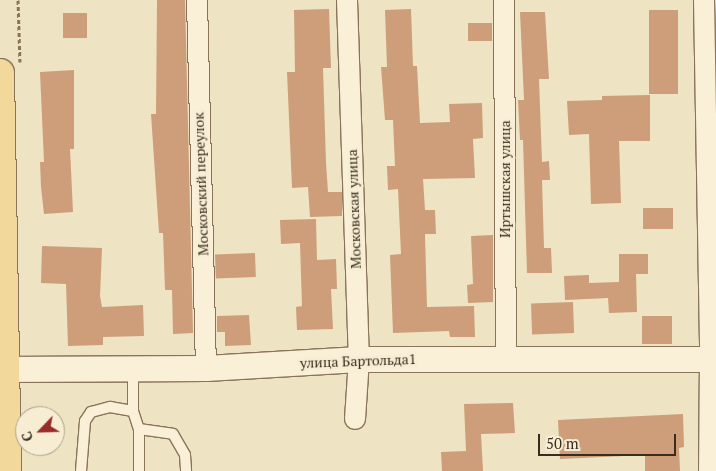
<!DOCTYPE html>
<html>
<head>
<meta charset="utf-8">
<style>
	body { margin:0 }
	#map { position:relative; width:716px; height:471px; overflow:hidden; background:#eee3c3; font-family:"PT Serif",serif }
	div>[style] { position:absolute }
	.building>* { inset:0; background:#cd9e79; transform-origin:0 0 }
	.path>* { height:3px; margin-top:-1.5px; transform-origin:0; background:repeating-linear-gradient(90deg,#89745a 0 4px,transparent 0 6.5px) }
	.roads { filter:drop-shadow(1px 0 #89745a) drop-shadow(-1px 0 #89745a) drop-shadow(0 1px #89745a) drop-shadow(0 -1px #89745a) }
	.service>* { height:10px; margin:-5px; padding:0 5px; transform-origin:5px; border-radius:5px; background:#f9f0d7 }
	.minor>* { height:20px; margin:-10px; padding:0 10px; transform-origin:10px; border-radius:10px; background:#f9f0d7 }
	.tertiary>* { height:25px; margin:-12.5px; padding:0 12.5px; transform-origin:12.5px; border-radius:12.5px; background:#f9f0d7 }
	.primary>* { height:28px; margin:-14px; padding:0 14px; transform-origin:14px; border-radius:14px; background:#f2d99b }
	span { translate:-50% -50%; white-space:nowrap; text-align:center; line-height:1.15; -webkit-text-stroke:4.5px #f6edd3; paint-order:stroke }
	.street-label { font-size:14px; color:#392c1e }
	.north { position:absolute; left:15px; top:406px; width:50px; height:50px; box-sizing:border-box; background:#f6edd3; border:1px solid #aaa08b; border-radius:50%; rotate:246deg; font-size:14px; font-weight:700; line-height:20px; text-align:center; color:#392c1e }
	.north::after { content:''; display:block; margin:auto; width:18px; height:22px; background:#982c29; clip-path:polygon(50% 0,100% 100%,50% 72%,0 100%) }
	.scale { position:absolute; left:538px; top:434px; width:138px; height:22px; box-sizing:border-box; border:2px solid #392c1e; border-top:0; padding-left:6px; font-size:15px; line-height:18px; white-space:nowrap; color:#392c1e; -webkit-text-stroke:4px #f6edd3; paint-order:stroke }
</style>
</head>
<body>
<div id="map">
	<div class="building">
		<div style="clip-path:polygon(157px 0,185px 0,193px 333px,173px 334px,172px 290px,165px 290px,163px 233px,159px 233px,151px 114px,156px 114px)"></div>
		<div style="clip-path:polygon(329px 9px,331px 68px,323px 68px,326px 163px,328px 192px,342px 192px,342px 216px,310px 217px,308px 187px,292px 188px,287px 72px,295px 72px,294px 10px)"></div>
		<div style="clip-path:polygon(411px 9px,413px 66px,417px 66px,420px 123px,450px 122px,449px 104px,482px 103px,483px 138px,473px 139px,475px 178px,423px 179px,425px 210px,435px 210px,436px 234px,425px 234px,427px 307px,474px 306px,475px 337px,450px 337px,449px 331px,393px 333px,390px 255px,401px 254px,398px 189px,388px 190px,387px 166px,395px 166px,393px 120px,385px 120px,381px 67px,387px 67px,385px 10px)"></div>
		<div style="left:649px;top:10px;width:29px;height:84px"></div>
		<div style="clip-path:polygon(520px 12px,545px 12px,549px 79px,539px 79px,542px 162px,549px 161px,550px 180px,542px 180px,544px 248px,551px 248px,552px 273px,527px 273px,523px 140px,520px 140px,518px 100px,524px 100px)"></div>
		<div style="left:63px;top:13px;width:24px;height:25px"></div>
		<div style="left:492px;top:23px;width:18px;height:24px;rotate:90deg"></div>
		<div style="clip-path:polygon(74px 70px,74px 149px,70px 149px,73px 212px,44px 214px,41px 187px,40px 162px,44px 162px,40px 72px)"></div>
		<div style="clip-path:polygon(650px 95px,650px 141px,619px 141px,621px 203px,591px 204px,589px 134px,569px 135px,567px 101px,602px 100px,602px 96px)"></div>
		<div style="left:643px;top:208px;width:30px;height:21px"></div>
		<div style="clip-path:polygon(316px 219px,317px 260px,336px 259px,337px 289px,331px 289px,333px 329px,297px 330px,296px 307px,302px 306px,300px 243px,281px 244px,280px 220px)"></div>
		<div style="clip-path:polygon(493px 235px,493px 302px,468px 303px,467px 285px,473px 284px,471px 236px)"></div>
		<div style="clip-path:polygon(42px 246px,102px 248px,100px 296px,102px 307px,143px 305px,144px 336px,103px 337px,103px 345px,68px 346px,66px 284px,41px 283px)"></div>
		<div style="left:255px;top:253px;width:24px;height:40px;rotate:88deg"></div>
		<div style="clip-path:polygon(619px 254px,648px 254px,648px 274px,636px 274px,637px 312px,609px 313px,608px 298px,565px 300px,564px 276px,589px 275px,589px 283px,619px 282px)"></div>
		<div style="left:573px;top:302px;width:31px;height:42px;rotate:88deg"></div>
		<div style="clip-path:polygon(249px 315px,251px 345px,225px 346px,225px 332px,217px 332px,217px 316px)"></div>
		<div style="left:642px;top:316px;width:30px;height:28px"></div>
		<div style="clip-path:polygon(513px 403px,515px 433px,481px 434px,483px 471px,442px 471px,441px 452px,466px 451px,464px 404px)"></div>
		<div style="clip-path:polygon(683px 414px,684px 447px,679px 448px,680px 471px,645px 471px,645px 455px,560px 459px,558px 420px)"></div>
	</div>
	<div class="path">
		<div style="left:18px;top:0;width:62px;rotate:88.2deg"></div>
	</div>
	<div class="roads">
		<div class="service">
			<div style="left:133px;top:368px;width:43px;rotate:90deg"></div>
			<div style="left:139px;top:429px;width:34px;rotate:8deg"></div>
			<div style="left:173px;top:434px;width:24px;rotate:60deg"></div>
			<div style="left:185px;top:455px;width:16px;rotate:86deg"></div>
			<div style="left:81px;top:471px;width:50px;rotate:-85.4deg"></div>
			<div style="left:85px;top:421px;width:11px;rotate:-56deg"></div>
			<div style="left:91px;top:412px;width:20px;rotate:-15deg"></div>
			<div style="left:110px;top:407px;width:23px;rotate:10deg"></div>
			<div style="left:133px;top:411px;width:19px;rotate:72deg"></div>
			<div style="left:139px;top:429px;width:42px;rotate:90deg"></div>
		</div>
		<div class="minor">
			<div style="left:197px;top:0;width:368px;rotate:88.6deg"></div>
			<div style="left:347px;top:0;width:359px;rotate:88.1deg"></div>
			<div style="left:359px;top:359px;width:60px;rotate:93.8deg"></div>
			<div style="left:504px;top:0;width:358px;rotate:89.7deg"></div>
			<div style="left:704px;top:0;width:359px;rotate:89deg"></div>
			<div style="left:710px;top:359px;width:112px;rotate:90.5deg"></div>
		</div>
		<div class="tertiary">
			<div style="left:0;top:369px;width:206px;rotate:-0.3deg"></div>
			<div style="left:206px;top:368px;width:153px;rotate:-3.4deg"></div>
			<div style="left:359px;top:359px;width:357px"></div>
		</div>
		<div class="primary">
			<div style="left:0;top:73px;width:398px;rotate:89deg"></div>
		</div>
	</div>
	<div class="street-label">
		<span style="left:505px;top:179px;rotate:-90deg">Иртышская улица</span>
		<span style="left:201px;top:184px;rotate:-92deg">Московский переулок</span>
		<span style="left:354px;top:209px;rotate:-92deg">Московская улица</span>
		<span style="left:358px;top:361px;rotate:-2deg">улица Бартольда1</span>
	</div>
	<div class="north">С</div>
	<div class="scale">50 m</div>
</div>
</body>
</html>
